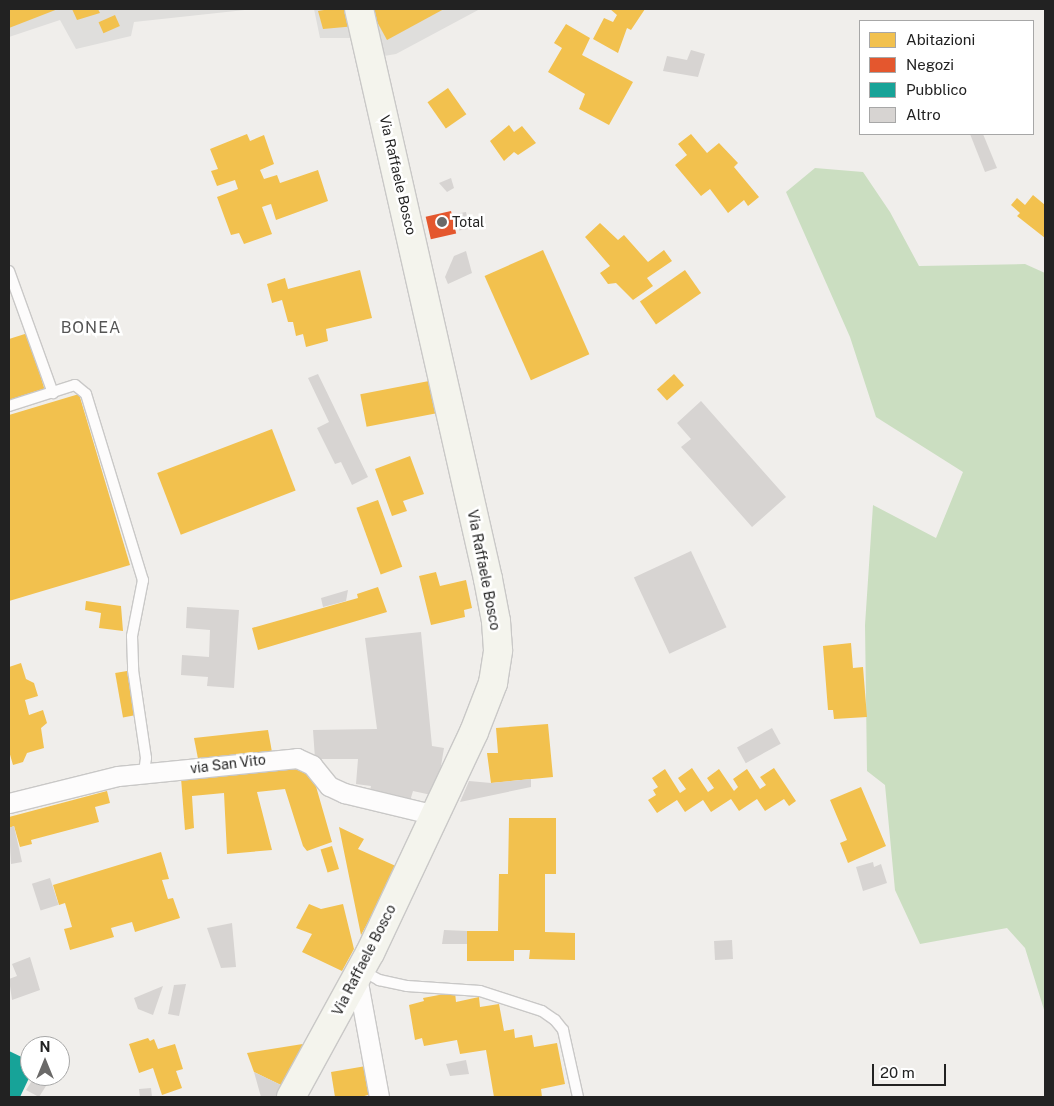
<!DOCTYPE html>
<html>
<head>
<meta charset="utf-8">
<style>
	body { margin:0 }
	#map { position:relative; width:1054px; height:1106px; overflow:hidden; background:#f0eeeb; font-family:"Public Sans",sans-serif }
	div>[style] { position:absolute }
	.residential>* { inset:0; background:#dfdedc }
	.forest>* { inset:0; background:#cbdec1 }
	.homes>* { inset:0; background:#f2c14e; transform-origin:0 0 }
	.shops>* { inset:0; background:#e4572e; transform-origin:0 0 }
	.public>* { inset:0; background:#17a398 }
	.building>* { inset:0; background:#d7d4d2; transform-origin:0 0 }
	.roads { filter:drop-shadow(1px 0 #c9c8c7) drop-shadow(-1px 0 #c9c8c7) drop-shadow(0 1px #c9c8c7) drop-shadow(0 -1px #c9c8c7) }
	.lane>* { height:10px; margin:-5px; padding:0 5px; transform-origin:5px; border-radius:5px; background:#fdfcfc }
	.street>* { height:19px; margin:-9.5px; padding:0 9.5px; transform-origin:9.5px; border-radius:9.5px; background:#fdfcfc }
	.secondary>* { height:28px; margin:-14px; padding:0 14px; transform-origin:14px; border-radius:14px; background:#f4f4ed }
	.dots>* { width:14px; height:14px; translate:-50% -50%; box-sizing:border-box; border:2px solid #fff; border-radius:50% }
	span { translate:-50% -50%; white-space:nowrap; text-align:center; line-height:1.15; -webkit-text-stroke:5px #fff; paint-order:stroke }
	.street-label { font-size:14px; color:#222 }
	.poi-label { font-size:14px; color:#222 }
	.left { translate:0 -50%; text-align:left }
	.quarter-label { font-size:16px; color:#555; letter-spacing:1px }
	.frame { position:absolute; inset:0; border:10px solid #222; pointer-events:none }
	.legend { position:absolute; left:859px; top:20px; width:175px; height:115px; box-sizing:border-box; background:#fff; border:1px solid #a7a7a7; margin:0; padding:6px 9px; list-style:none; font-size:15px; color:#222 }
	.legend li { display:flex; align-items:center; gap:10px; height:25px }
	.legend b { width:25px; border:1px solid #a7a7a7 }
	.north { position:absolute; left:20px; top:1036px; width:50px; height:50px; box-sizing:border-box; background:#fff; border:1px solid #a7a7a7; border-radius:50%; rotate:0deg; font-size:14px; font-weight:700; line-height:20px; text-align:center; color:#222 }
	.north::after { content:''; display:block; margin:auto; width:18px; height:22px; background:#6a6968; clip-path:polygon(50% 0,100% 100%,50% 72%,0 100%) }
	.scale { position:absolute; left:872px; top:1064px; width:74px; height:22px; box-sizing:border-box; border:2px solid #222; border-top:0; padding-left:6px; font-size:15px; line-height:18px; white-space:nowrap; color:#222; -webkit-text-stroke:4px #fff; paint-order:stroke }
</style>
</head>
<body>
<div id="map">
	<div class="residential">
		<div style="clip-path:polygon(9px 9px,254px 9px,134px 22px,131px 36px,76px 49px,60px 20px,9px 37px)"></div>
		<div style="clip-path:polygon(314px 9px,480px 9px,396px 54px,360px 60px,353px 38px,320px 38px)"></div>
	</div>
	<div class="forest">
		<div style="clip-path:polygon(815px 168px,863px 172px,890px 212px,919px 266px,1025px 264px,1045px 273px,1045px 1013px,1025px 948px,1007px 928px,920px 944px,895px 890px,885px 785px,867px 771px,865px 625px,873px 505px,936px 538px,963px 472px,876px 417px,850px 337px,786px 192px)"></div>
	</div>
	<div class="homes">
		<div style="clip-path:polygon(9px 9px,58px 9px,9px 28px)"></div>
		<div style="clip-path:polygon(72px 9px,98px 9px,100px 13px,77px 20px)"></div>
		<div style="clip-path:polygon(330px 9px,352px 9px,356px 26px,323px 29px,318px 11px)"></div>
		<div style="clip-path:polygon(370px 9px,444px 9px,387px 40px)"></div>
		<div style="clip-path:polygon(610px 9px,645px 9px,631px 30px,627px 28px,618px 53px,593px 39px,604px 18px,613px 22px,617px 15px)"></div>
		<div style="left:115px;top:15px;width:12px;height:18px;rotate:66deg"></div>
		<div style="clip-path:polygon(566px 24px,590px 38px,582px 55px,633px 82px,609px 125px,579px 109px,585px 94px,548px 72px,562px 48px,554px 43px)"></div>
		<div style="left:448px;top:88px;width:32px;height:25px;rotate:55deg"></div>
		<div style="clip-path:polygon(509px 125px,514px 132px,522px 126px,536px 143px,518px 155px,514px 152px,504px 161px,490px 141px)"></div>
		<div style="clip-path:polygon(247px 134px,250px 141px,264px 135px,274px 164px,260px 170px,264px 179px,277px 175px,280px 183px,318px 170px,328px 201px,276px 220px,271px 204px,262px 207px,272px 234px,244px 244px,239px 233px,231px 235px,217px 197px,238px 189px,235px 180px,217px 186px,211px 171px,218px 169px,210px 149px)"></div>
		<div style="clip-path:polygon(691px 134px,707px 153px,719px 143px,738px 163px,734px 167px,759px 197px,748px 206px,744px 200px,728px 213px,710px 189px,701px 196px,675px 165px,687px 155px,678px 144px)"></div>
		<div style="clip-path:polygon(1033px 195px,1045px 205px,1045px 238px,1017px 216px,1020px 213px,1011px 205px,1017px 198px,1025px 205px)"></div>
		<div style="clip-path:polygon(600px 223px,618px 240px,624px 235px,648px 262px,664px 250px,672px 261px,647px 278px,653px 286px,633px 300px,616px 283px,608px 284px,600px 273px,610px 266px,585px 237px)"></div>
		<div style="left:543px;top:250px;width:114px;height:64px;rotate:66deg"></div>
		<div style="clip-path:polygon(360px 270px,372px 318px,326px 329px,328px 341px,306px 347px,303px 334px,296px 336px,293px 322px,288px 322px,282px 300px,272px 303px,267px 284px,285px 278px,288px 289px)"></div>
		<div style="left:685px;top:270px;width:28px;height:55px;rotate:55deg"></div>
		<div style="clip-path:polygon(28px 333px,45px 391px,9px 402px,9px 339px)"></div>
		<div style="left:674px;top:374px;width:15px;height:23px;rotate:48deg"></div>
		<div style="left:429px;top:381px;width:33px;height:70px;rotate:79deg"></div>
		<div style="clip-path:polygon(79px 394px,130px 565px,9px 601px,9px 415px)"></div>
		<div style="left:272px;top:429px;width:66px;height:123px;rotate:69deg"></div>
		<div style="clip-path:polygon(410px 456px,424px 494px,403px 501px,407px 511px,392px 516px,375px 469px)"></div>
		<div style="left:378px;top:500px;width:71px;height:23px;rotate:70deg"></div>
		<div style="clip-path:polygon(436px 572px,440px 586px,466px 580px,472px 608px,464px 610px,465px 617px,431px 625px,419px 576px)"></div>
		<div style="clip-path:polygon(378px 587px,387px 612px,258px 650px,252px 628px,358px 598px,357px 594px)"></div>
		<div style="clip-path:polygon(86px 601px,121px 606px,123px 631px,99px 628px,101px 613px,85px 610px)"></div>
		<div style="clip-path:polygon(851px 643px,853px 668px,863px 667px,867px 717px,834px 719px,833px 710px,828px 710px,823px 646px)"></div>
		<div style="clip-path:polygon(21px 663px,26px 679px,34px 683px,38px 696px,25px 700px,29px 715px,43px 710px,47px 723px,41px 728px,44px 748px,27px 753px,23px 762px,13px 765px,9px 751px,9px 667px)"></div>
		<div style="left:127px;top:671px;width:45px;height:12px;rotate:80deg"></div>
		<div style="clip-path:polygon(548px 724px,553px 777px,491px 783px,487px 753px,498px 753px,496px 728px)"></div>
		<div style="clip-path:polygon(268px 730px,272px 752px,199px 764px,194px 738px)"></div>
		<div style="clip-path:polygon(291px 766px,311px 769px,332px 842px,307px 851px,303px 846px,285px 789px,257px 792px,272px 850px,227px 854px,224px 793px,192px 796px,194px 828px,185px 830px,181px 778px)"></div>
		<div style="clip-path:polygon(692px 768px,708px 792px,714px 788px,707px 778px,719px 769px,734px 791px,738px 787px,733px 779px,747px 769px,760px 789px,766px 785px,760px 777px,774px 768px,796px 801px,789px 806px,784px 799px,765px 811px,757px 799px,739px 811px,731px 799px,711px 812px,703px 800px,685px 812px,677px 800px,657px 813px,648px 800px,656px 795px,653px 790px,658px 787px,652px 778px,665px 769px,680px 793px,686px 789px,678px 778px)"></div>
		<div style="clip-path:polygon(861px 787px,886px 846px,848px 863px,840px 843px,847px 840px,830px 800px)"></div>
		<div style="clip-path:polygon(107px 791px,110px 803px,95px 807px,99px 822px,31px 840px,32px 844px,20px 847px,14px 826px,9px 828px,9px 817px)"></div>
		<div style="clip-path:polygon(509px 818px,556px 818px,556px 874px,545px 874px,545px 932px,575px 933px,575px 960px,529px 959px,530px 950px,514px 950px,514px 961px,467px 961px,467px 931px,498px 931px,499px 874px,508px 874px)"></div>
		<div style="clip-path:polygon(339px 827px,364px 839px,358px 849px,398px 867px,361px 935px)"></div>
		<div style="left:332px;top:846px;width:24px;height:12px;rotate:73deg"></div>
		<div style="clip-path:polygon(161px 852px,169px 879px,162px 880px,168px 899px,173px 898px,180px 918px,135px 932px,132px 922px,111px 928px,114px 937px,70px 950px,64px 929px,72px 927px,65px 903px,59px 905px,53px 885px)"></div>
		<div style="clip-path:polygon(309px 904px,321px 909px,343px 904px,354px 949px,342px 971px,302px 952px,312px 934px,296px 928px)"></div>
		<div style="clip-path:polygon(455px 992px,456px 1002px,479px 997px,480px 1007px,499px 1004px,504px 1031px,514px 1029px,515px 1038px,532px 1035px,534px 1047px,557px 1043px,565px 1084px,541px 1089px,542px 1097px,494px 1097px,486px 1050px,460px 1054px,457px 1040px,424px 1046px,422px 1038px,415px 1040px,409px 1005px,424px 1001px,423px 998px)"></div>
		<div style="clip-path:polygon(148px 1038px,150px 1041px,154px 1039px,158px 1049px,175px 1044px,183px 1069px,176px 1071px,182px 1088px,162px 1095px,153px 1068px,139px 1073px,129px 1044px)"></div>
		<div style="clip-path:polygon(309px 1043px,285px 1087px,254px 1072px,247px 1053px)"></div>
		<div style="clip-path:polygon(366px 1066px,371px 1094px,361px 1097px,335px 1097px,331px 1072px)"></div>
	</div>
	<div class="shops">
		<div style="left:451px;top:211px;width:23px;height:26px;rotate:77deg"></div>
	</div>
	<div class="public">
		<div style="clip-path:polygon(9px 1051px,30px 1061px,30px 1076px,20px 1097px,9px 1096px)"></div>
	</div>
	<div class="building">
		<div style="clip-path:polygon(691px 50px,705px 54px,698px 77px,663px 71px,667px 56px,687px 60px)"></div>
		<div style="clip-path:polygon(970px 134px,983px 134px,997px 168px,985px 172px)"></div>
		<div style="clip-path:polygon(451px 178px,454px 188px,447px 192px,439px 183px)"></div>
		<div style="left:466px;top:212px;width:17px;height:10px;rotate:80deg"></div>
		<div style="clip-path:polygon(466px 251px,472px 273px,448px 284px,445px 277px,454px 256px)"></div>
		<div style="clip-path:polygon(318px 374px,368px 477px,352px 485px,341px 462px,335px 464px,317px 428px,329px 422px,308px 378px)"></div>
		<div style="clip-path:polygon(701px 401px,786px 497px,752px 527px,681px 447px,691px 439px,677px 423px)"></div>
		<div style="left:691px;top:551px;width:84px;height:63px;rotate:65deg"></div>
		<div style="clip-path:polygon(348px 590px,346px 601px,323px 607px,321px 598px)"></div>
		<div style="clip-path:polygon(187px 607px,239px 610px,234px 688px,207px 686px,208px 677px,181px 675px,182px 655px,209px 657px,210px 630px,186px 628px)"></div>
		<div style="clip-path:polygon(421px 632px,432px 746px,444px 748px,436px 796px,413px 791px,410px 801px,369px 795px,371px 786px,356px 784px,358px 759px,315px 759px,313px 730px,377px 729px,365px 638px)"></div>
		<div style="left:772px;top:728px;width:18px;height:40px;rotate:61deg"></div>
		<div style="clip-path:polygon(531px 779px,531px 787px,460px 802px,469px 781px,491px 783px)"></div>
		<div style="clip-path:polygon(14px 826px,22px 862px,11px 864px,9px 828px)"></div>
		<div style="clip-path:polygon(873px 862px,874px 867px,881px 864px,887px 883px,863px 891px,856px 867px)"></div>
		<div style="left:50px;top:878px;width:28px;height:19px;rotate:72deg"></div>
		<div style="clip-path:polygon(232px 923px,236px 967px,221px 968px,207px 928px)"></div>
		<div style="clip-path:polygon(444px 930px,467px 931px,467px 944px,442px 944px)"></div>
		<div style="left:732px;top:940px;width:19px;height:18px;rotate:87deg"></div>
		<div style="clip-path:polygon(30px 957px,40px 990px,12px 1000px,9px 979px,17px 976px,12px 964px)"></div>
		<div style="clip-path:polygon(186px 984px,179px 1016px,168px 1014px,174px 985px)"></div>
		<div style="clip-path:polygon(163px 986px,153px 1015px,138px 1009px,134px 998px)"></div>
		<div style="clip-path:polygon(466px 1060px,469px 1074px,450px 1076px,446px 1064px)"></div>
		<div style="clip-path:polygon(254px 1072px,285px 1087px,279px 1097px,261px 1097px)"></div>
		<div style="clip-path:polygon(35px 1076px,51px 1078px,39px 1097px,26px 1090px)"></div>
		<div style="clip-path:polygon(151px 1088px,152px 1097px,140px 1097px,139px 1089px)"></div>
	</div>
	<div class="roads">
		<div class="lane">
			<div style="left:9px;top:271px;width:130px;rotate:70.2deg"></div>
			<div style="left:9px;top:406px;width:69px;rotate:-17.7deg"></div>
			<div style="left:75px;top:385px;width:14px;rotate:39deg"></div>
			<div style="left:86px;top:394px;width:195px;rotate:73deg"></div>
			<div style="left:143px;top:580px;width:57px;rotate:101.1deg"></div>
			<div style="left:132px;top:636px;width:34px;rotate:88deg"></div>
			<div style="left:133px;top:670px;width:89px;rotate:81.6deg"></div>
			<div style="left:146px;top:758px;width:15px;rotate:98deg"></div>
			<div style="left:361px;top:970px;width:21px;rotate:29deg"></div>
			<div style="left:379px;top:980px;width:29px;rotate:12deg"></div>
			<div style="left:407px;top:986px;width:73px;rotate:3.9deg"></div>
			<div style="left:480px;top:991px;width:65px;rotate:17.9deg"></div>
			<div style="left:542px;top:1011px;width:16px;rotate:35deg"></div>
			<div style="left:555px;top:1020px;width:13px;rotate:51deg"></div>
			<div style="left:563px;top:1030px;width:69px;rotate:77.4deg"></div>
		</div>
		<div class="street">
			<div style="left:9px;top:803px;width:112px;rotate:-13.9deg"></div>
			<div style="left:118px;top:776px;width:180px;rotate:-5.7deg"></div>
			<div style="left:297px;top:758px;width:17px;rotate:25deg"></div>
			<div style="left:312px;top:765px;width:27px;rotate:51deg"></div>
			<div style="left:329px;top:786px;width:17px;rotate:25deg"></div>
			<div style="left:344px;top:793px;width:94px;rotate:13.6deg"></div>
			<div style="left:357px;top:977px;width:122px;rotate:79.6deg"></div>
		</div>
		<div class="secondary">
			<div style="left:291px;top:1097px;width:164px;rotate:-61.3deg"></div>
			<div style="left:370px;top:953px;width:244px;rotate:-64.8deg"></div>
			<div style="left:474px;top:732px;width:53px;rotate:-68.8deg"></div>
			<div style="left:493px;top:683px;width:33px;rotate:-81deg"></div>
			<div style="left:498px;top:650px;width:29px;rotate:-94deg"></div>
			<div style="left:496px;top:621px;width:43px;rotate:-100.8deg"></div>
			<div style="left:488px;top:579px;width:584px;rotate:-102.75deg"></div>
		</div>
	</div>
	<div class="dots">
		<div style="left:442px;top:222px;background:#6a6968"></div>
	</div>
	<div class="street-label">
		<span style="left:398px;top:175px;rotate:77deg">Via Raffaele Bosco</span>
		<span style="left:484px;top:570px;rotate:79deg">Via Raffaele Bosco</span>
		<span style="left:228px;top:764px;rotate:-7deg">via San Vito</span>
		<span style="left:364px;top:960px;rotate:-63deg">Via Raffaele Bosco</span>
	</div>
	<div class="poi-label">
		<span class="left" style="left:452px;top:222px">Total</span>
	</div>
	<div class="quarter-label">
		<span style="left:91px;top:328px">BONEA</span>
	</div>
	<div class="frame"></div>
	<ul class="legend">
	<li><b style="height:14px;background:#f2c14e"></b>Abitazioni</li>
	<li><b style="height:14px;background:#e4572e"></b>Negozi</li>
	<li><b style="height:14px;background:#17a398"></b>Pubblico</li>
	<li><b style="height:14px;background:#d7d4d2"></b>Altro</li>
	</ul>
	<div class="north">N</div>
	<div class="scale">20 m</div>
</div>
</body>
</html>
